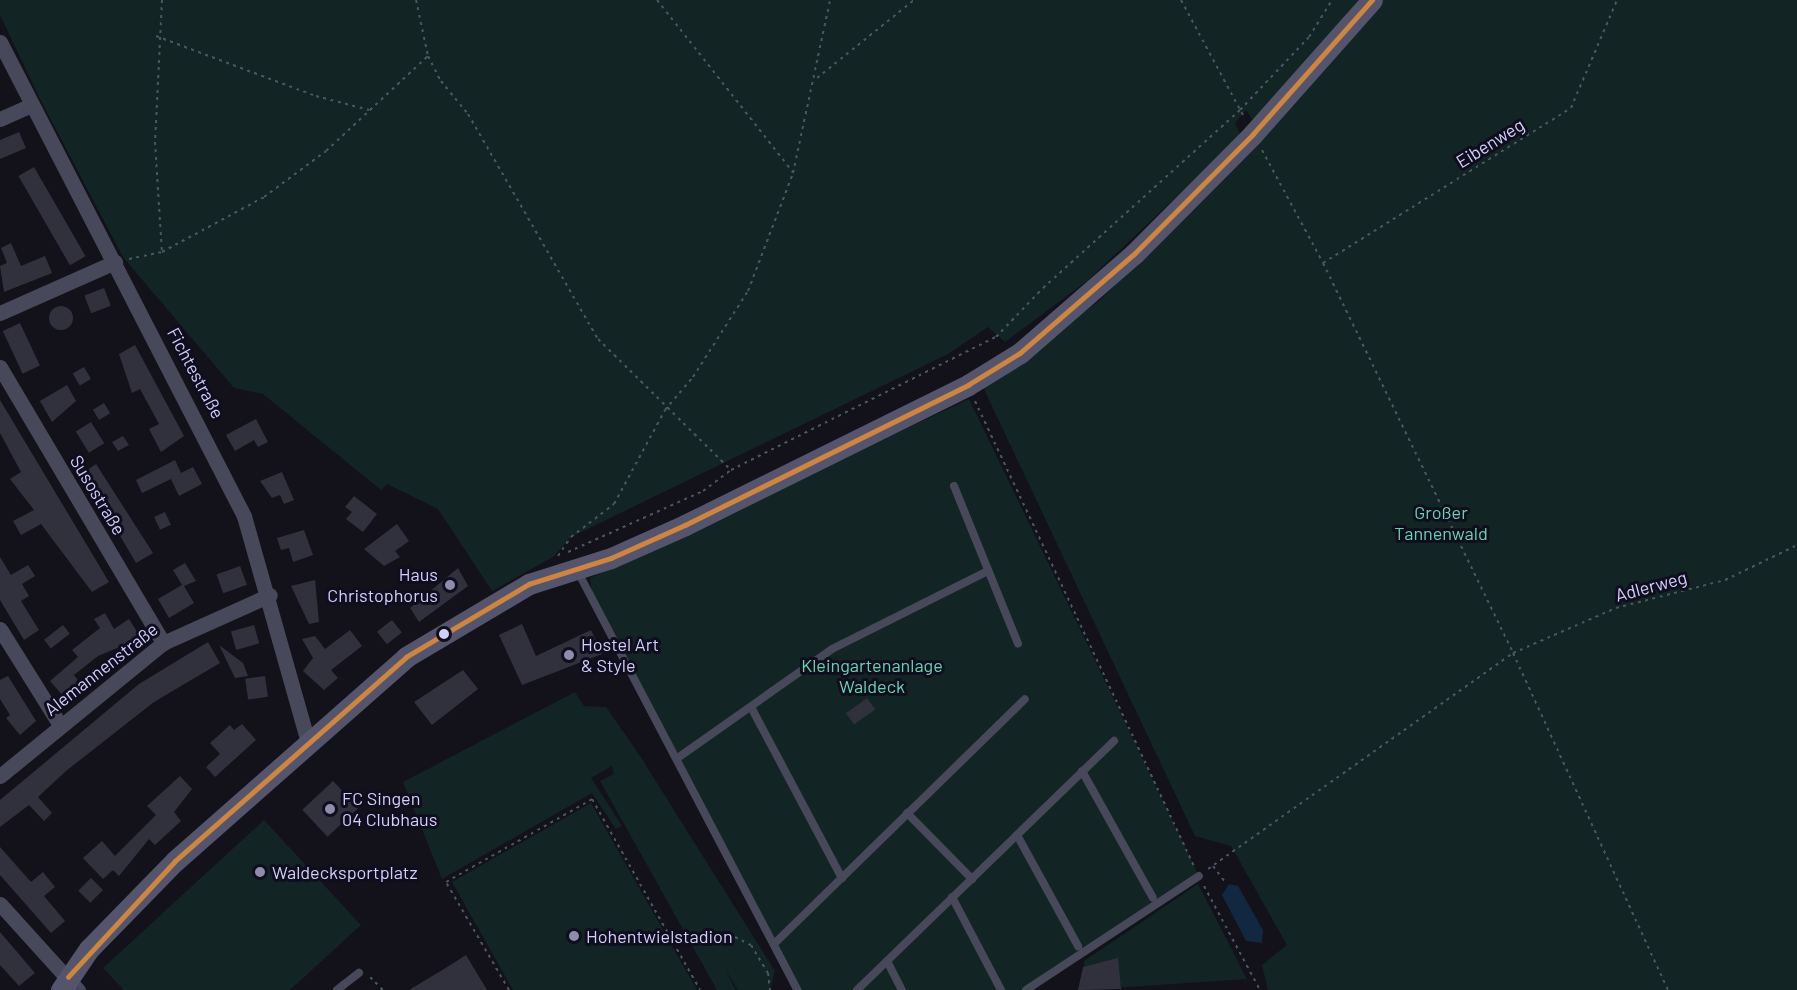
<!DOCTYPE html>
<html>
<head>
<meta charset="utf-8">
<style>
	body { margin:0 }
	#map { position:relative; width:1797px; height:990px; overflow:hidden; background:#13121a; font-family:Barlow,sans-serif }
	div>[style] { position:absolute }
	.green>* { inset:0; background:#122524 }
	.water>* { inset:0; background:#122740 }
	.building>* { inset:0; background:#31303d; transform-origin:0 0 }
	.round { border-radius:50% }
	.path>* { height:2px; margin-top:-1px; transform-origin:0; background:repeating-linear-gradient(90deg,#495761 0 3px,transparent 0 7.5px) }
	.service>* { height:8px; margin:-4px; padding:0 4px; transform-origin:4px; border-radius:4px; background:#48485b }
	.minor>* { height:15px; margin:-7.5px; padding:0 7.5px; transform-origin:7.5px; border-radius:7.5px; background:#48485b }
	.secondary>* { height:21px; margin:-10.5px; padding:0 10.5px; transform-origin:10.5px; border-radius:10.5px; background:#54556d }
	.bus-1>* { height:4.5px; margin:-2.25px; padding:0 2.25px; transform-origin:2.25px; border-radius:2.25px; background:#cd853f }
	.dots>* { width:16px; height:16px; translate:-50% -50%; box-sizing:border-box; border:3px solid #100e1e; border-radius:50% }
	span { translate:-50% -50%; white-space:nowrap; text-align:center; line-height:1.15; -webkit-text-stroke:6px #100e1e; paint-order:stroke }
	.street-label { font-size:18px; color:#d1cffb }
	.park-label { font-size:18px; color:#62d4af }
	.poi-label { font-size:18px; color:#d1cffb }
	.right { translate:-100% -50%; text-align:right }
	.left { translate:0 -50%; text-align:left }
</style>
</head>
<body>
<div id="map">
	<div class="green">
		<div style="clip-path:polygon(0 0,1359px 0,1254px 122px,1246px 110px,1235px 123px,1241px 136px,1087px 281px,1005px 342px,988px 327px,948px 354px,571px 537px,553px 557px,492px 591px,438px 509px,387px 484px,381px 490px,263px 394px,234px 388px,123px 257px,40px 99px,0 15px)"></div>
		<div style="clip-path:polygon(1383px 0,1797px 0,1797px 990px,1268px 990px,1262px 965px,1287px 945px,1231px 846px,1195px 836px,983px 387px,1099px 301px,1252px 147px)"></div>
		<div style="clip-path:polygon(969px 399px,1199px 876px,1026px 990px,797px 990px,593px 601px,590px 578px)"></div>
		<div style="clip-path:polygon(575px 692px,584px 706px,606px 707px,640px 756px,775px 971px,770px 990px,738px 990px,725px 969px,736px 990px,717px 990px,600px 781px,614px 774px,612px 766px,591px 778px,622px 826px,616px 829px,592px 793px,442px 879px,403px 782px)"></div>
		<div style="clip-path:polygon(591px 803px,697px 990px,513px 990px,452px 882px)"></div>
		<div style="clip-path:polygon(264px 820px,361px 925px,290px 990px,124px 990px,103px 968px)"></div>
		<div style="clip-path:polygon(1198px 884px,1247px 979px,1084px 990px,1084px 961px)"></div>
	</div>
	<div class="water">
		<div style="clip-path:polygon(1229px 884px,1238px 886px,1263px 930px,1262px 943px,1246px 941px,1222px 895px)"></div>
	</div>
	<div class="building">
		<div style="clip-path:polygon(19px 132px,26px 148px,0 159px,0 140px)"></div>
		<div style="left:34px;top:167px;width:103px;height:18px;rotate:60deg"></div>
		<div style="clip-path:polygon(11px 243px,21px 266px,45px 256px,52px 273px,4px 292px,0 266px,7px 263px,1px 248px)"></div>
		<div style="left:104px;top:288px;width:19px;height:21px;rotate:69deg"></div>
		<div class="round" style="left:49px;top:306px;width:24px;height:24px"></div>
		<div style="left:20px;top:323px;width:47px;height:19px;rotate:65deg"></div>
		<div style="clip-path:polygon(135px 345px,184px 436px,161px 452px,149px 429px,159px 424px,140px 389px,132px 393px,119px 354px)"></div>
		<div style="left:84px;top:367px;width:14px;height:13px;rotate:60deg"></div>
		<div style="clip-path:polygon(67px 385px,76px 401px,52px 422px,40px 401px)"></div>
		<div style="clip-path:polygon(0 400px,109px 582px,92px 592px,41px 524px,21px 535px,13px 521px,34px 510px,10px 479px,21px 472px,0 433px)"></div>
		<div style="left:104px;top:403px;width:12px;height:13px;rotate:59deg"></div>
		<div style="clip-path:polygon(256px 419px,268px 442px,258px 447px,254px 440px,235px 451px,226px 435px)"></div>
		<div style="left:91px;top:422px;width:25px;height:18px;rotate:58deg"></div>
		<div style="clip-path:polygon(123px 436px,129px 445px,118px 451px,112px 442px)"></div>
		<div style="clip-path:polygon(175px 460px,181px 473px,193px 467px,202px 484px,179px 496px,171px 479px,142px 493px,136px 480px)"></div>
		<div style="clip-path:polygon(96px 464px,153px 553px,136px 563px,83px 473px)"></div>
		<div style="clip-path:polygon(282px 472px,294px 500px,284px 504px,280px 495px,272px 498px,260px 481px)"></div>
		<div style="clip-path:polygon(354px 496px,377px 514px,363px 532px,346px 519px,352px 512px,345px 507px)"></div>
		<div style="left:165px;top:512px;width:14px;height:12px;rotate:65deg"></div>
		<div style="clip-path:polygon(397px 524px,409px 541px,395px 551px,400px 557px,384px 566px,364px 549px)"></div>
		<div style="clip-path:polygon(304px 530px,313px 555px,293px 562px,289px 548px,281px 550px,277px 538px)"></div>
		<div style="clip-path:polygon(0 557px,11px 575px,28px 565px,35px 576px,22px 584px,29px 596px,21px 601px,39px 630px,24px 640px,0 600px)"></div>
		<div style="clip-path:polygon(185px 563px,196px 581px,184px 586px,194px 603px,169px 618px,158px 599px,182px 585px,173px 570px)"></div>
		<div style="left:240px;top:566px;width:20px;height:25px;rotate:70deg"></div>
		<div style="clip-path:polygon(458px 568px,468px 586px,419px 622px,410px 608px)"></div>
		<div style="clip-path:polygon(315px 580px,319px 622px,309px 624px,291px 586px)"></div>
		<div style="clip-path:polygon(105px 613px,114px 629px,129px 619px,141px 638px,98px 656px,74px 675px,80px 683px,64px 697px,50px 681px,78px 657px,72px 650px,100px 628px,94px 619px)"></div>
		<div style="left:392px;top:620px;width:16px;height:19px;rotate:52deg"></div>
		<div style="clip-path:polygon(522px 624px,536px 656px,591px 630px,602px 654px,522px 685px,499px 635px)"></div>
		<div style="left:63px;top:625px;width:11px;height:24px;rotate:52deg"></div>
		<div style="left:254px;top:625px;width:19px;height:24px;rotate:74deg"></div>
		<div style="clip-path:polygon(350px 630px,362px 646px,331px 670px,338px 678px,324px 690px,303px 671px,313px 658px,302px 639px,315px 636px,325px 649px)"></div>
		<div style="clip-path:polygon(208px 642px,220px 663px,154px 702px,66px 771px,38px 797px,52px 813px,44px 821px,29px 805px,0 827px,0 800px,139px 684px)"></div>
		<div style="clip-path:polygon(219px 645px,243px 663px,248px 676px,235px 678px)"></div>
		<div style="clip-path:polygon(463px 670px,478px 689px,432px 725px,414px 702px)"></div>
		<div style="clip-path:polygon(8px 676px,36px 721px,20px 735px,6px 718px,10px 715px,0 699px,0 680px)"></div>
		<div style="left:265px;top:676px;width:21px;height:20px;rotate:82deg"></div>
		<div style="left:867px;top:698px;width:14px;height:26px;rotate:54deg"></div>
		<div style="clip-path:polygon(242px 724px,256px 740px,215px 777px,206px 767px,220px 754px,210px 743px,230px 725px,234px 730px)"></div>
		<div style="clip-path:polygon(180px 776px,192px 789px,174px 812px,181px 821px,155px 845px,149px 839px,119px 876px,113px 870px,103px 879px,83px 858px,102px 841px,115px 856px,156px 815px,147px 806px)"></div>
		<div style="left:333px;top:781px;width:37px;height:42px;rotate:47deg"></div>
		<div style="clip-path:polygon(0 847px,31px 882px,43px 872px,55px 887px,44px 896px,65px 921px,51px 933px,0 875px)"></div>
		<div style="left:91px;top:878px;width:17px;height:18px;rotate:45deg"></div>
		<div style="clip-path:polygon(0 932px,35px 973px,19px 986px,0 965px)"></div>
		<div style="clip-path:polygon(466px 955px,487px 990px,409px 990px,444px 969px)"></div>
		<div style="clip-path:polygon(1118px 958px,1121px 989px,1078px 990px,1083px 967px)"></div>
	</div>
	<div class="path">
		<div style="left:162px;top:0;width:142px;rotate:92.8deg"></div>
		<div style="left:155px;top:142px;width:110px;rotate:86.4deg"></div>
		<div style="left:416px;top:0;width:57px;rotate:77.9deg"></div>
		<div style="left:428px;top:56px;width:28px;rotate:63deg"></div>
		<div style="left:441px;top:81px;width:43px;rotate:50.7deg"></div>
		<div style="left:468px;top:114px;width:260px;rotate:60deg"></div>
		<div style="left:598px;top:339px;width:187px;rotate:44.6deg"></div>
		<div style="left:657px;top:0;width:219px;rotate:51.7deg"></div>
		<div style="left:1181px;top:0;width:135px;rotate:61.7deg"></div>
		<div style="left:156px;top:36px;width:171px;rotate:20.6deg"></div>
		<div style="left:316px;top:96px;width:55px;rotate:14.8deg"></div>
		<div style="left:817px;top:78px;width:124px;rotate:-38.8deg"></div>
		<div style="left:1262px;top:150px;width:128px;rotate:61.6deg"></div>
		<div style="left:1323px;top:263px;width:434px;rotate:64deg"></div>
		<div style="left:1513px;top:653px;width:371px;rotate:65.3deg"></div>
		<div style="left:129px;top:259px;width:34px;rotate:-12deg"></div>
		<div style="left:162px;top:252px;width:116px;rotate:-28.3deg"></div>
		<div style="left:264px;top:197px;width:77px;rotate:-36.6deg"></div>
		<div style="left:326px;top:151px;width:139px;rotate:-43deg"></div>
		<div style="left:1323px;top:263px;width:292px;rotate:-32deg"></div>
		<div style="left:1571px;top:108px;width:117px;rotate:-66.9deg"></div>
		<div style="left:975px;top:401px;width:516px;rotate:64.78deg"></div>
		<div style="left:568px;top:552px;width:148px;rotate:-24.3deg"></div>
		<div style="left:703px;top:491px;width:35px;rotate:-37deg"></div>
		<div style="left:731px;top:470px;width:297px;rotate:-26.7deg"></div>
		<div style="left:996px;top:337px;width:68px;rotate:-46.2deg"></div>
		<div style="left:1043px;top:288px;width:266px;rotate:-42.1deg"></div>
		<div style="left:1240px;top:110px;width:100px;rotate:-46.6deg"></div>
		<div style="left:1309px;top:37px;width:44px;rotate:-58.1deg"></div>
		<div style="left:558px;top:556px;width:23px;rotate:-56deg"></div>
		<div style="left:571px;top:537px;width:54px;rotate:-37.5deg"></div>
		<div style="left:614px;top:504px;width:107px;rotate:-61.5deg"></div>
		<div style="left:665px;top:410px;width:43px;rotate:-49.7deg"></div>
		<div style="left:693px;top:377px;width:102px;rotate:-57.4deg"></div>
		<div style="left:748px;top:291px;width:126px;rotate:-69.1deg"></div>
		<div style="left:793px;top:173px;width:177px;rotate:-77.9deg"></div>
		<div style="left:1213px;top:866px;width:21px;rotate:53deg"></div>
		<div style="left:1208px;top:869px;width:374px;rotate:-35.3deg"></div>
		<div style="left:1513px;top:653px;width:112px;rotate:-23.6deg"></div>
		<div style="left:1616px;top:608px;width:113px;rotate:-14.4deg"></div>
		<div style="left:1725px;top:580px;width:80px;rotate:-25.9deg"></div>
		<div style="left:1204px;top:886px;width:118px;rotate:61.7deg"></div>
		<div style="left:707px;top:937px;width:28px"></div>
		<div style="left:735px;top:937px;width:18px;rotate:27deg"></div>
		<div style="left:751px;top:945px;width:33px;rotate:59deg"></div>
		<div style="left:768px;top:973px;width:17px;rotate:83deg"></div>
		<div style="left:370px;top:977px;width:18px;rotate:45deg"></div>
		<div style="left:509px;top:990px;width:125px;rotate:-120.3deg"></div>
		<div style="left:446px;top:882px;width:168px;rotate:-29.6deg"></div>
		<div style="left:592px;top:799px;width:219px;rotate:60.5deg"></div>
	</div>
	<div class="service">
		<div style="left:954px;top:486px;width:170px;rotate:67.9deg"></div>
		<div style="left:578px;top:572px;width:472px;rotate:62.3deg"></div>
		<div style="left:751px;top:707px;width:194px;rotate:62deg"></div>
		<div style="left:679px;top:757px;width:187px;rotate:-35.2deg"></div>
		<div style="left:832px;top:649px;width:174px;rotate:-26.6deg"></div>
		<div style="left:1082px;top:771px;width:145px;rotate:60.8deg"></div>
		<div style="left:907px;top:813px;width:93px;rotate:45.4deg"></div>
		<div style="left:1017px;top:835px;width:127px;rotate:61.2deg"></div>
		<div style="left:952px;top:897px;width:105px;rotate:62.2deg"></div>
		<div style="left:775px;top:943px;width:349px;rotate:-44.3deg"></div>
		<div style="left:887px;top:961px;width:33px;rotate:63deg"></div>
		<div style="left:337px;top:990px;width:28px;rotate:-38deg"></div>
		<div style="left:857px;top:990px;width:358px;rotate:-44.1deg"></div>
		<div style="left:1026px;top:990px;width:207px;rotate:-33.4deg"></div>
	</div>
	<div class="minor">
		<div style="left:0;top:42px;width:533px;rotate:62.76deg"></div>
		<div style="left:244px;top:516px;width:235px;rotate:74.2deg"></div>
		<div style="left:0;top:119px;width:35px;rotate:-24deg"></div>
		<div style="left:0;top:313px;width:126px;rotate:-23.9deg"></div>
		<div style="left:0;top:367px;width:321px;rotate:59.4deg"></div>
		<div style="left:0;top:629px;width:113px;rotate:58deg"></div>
		<div style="left:0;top:776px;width:210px;rotate:-39.2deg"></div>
		<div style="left:163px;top:643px;width:117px;rotate:-24.2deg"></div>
		<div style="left:0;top:904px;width:116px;rotate:47.8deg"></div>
	</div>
	<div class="secondary">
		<div style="left:61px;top:990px;width:50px;rotate:-55.7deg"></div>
		<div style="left:89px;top:949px;width:123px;rotate:-45.7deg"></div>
		<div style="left:175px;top:861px;width:308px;rotate:-41.4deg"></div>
		<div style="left:406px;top:657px;width:143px;rotate:-30.7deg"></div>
		<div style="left:529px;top:584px;width:86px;rotate:-17.6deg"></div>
		<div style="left:611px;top:558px;width:81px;rotate:-24deg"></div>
		<div style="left:685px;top:525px;width:316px;rotate:-26.3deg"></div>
		<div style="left:968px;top:385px;width:61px;rotate:-31.6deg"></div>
		<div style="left:1020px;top:353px;width:151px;rotate:-41deg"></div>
		<div style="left:1134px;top:254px;width:169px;rotate:-45.2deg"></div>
		<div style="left:1253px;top:134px;width:179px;rotate:-48.4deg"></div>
	</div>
	<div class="bus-1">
		<div style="left:68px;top:977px;width:158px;rotate:-47.3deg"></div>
		<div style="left:175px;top:861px;width:308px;rotate:-41.4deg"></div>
		<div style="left:406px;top:657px;width:143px;rotate:-30.7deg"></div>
		<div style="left:529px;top:584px;width:86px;rotate:-17.6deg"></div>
		<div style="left:611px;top:558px;width:81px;rotate:-24deg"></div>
		<div style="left:685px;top:525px;width:316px;rotate:-26.3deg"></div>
		<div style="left:968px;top:385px;width:61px;rotate:-31.6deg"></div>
		<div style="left:1020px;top:353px;width:151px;rotate:-41deg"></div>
		<div style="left:1134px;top:254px;width:169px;rotate:-45.2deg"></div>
		<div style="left:1253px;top:134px;width:179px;rotate:-48.4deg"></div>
	</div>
	<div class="dots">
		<div style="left:450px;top:585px;background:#8e8dac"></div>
		<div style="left:444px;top:634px;background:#d1cffb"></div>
		<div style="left:569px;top:655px;background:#8e8dac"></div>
		<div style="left:330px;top:809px;background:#8e8dac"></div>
		<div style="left:260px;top:872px;background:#8e8dac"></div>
		<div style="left:574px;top:936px;background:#8e8dac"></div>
	</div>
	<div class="street-label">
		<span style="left:1490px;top:143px;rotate:-32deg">Eibenweg</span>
		<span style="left:196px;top:373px;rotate:62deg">Fichtestraße</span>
		<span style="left:98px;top:495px;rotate:59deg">Susostraße</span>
		<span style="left:1651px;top:586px;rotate:-15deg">Adlerweg</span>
		<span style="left:101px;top:669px;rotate:-38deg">Alemannenstraße</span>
	</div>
	<div class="park-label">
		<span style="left:1441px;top:523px">Großer<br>Tannenwald</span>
		<span style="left:872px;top:676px">Kleingartenanlage<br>Waldeck</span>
	</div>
	<div class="poi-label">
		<span class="right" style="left:438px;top:585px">Haus<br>Christophorus</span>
		<span class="left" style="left:581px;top:655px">Hostel Art<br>&amp; Style</span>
		<span class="left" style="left:342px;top:809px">FC Singen<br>04 Clubhaus</span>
		<span class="left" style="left:272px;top:872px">Waldecksportplatz</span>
		<span class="left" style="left:586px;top:936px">Hohentwielstadion</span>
	</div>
</div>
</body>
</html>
